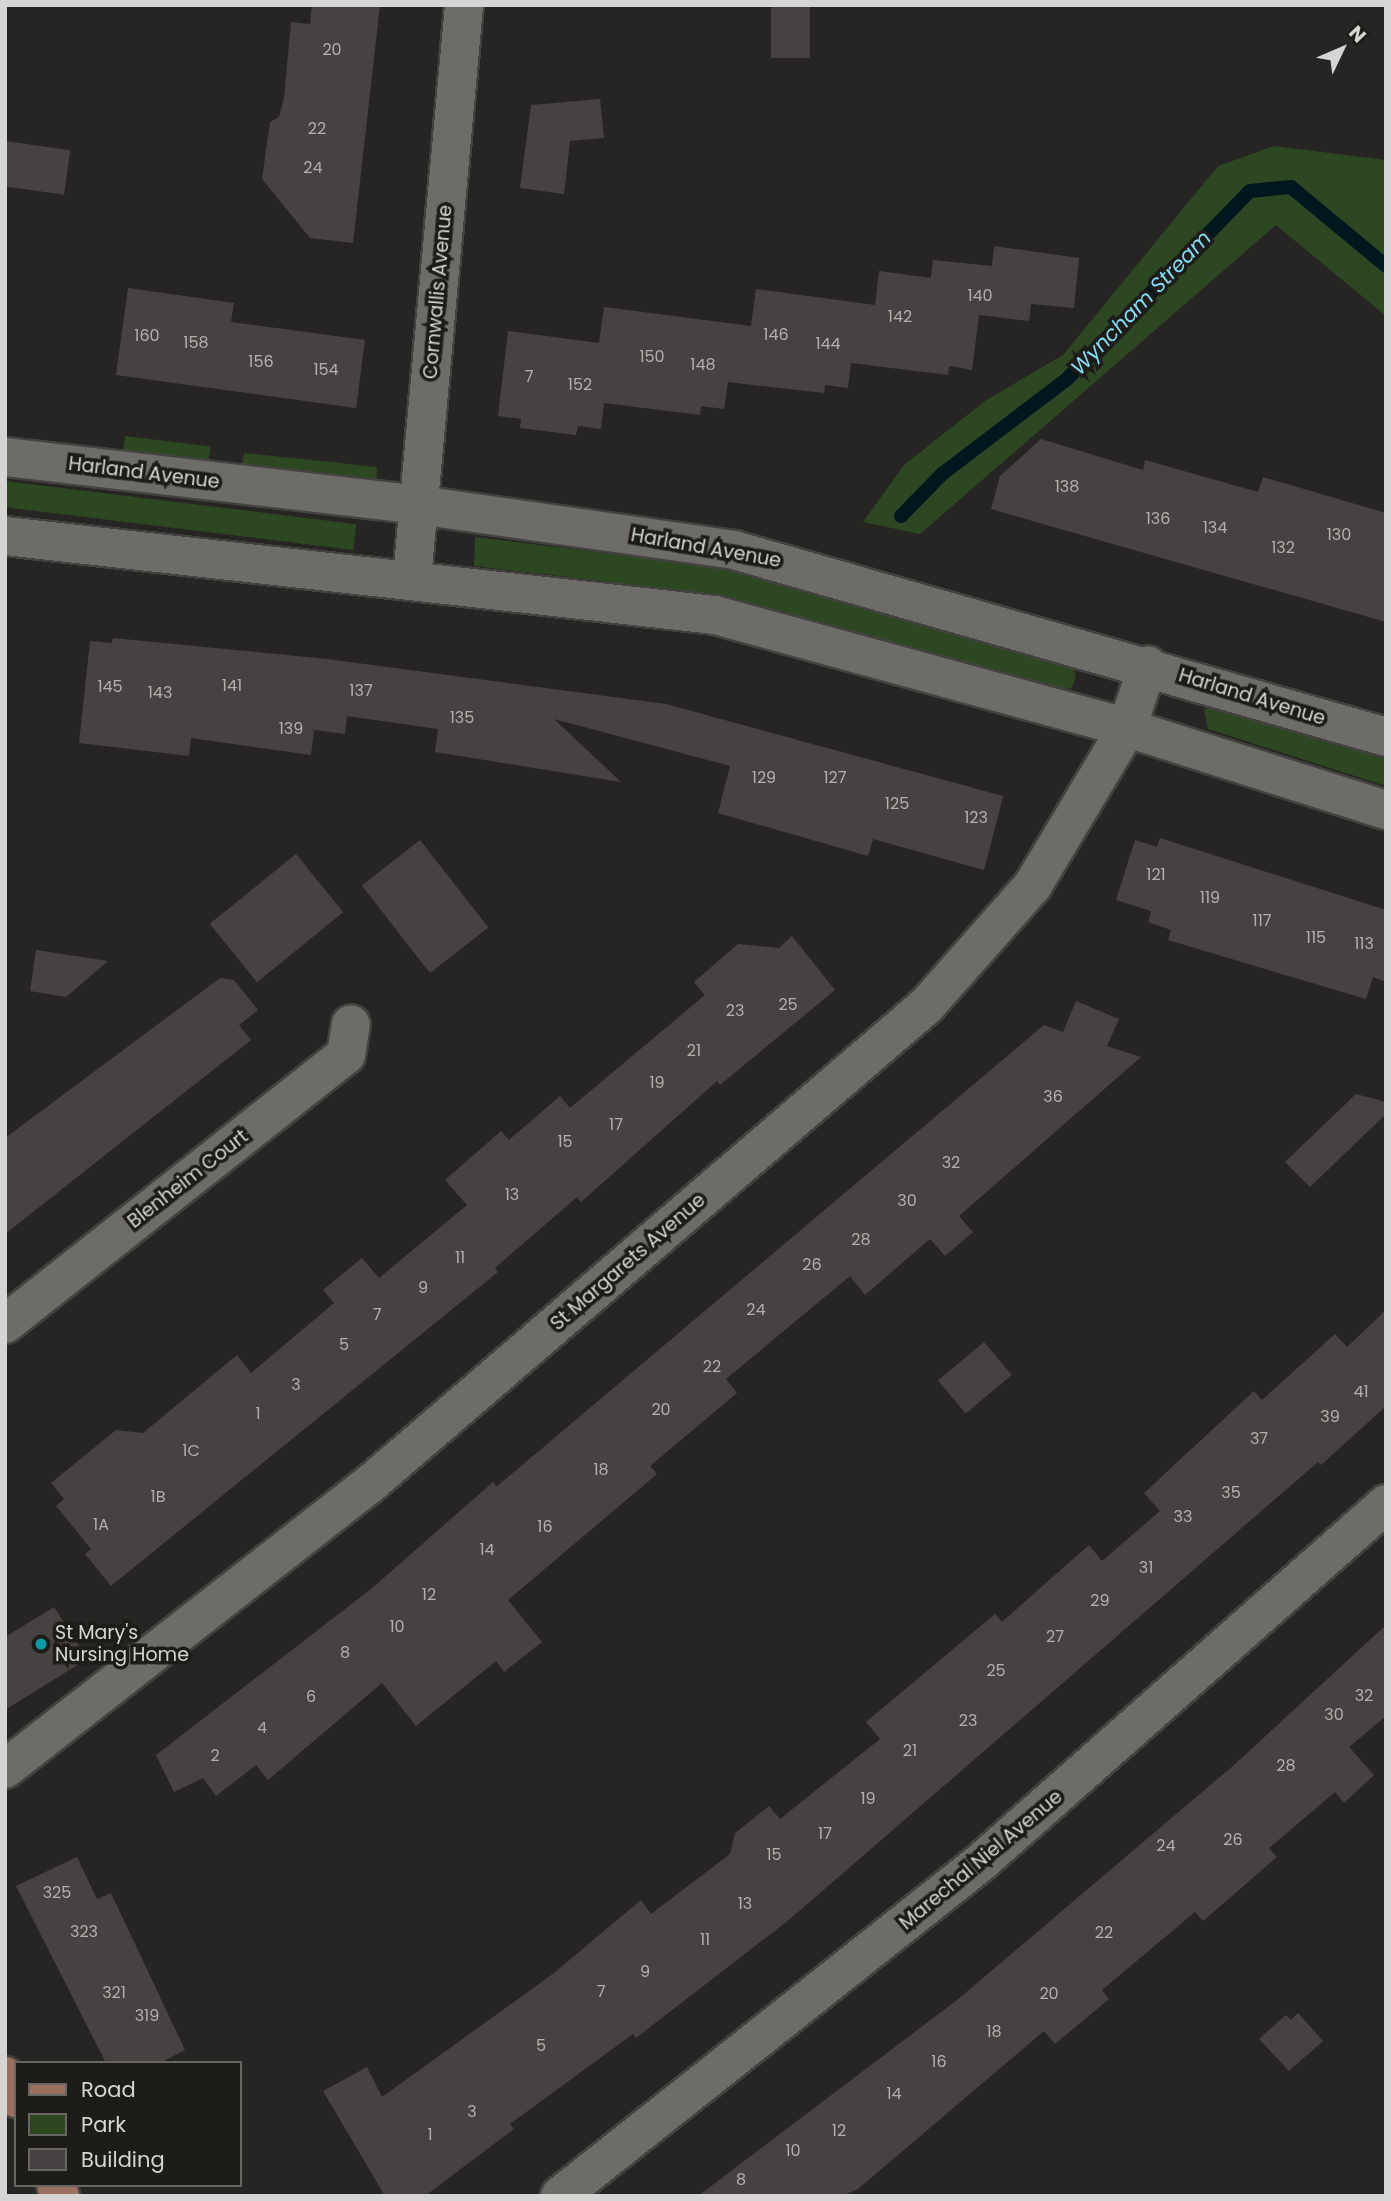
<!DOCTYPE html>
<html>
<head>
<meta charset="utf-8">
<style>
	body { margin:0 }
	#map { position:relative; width:1391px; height:2201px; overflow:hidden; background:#272523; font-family:Poppins,sans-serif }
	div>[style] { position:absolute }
	.green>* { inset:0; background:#2d4722; transform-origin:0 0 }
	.stream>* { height:14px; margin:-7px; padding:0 7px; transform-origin:7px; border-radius:7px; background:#00171f }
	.building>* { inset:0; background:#464241; transform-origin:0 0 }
	.roads { filter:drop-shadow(2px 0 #434240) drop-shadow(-2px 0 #434240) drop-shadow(0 2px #434240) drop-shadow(0 -2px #434240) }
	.minor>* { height:38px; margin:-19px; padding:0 19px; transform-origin:19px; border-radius:19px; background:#6e6c69 }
	.major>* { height:38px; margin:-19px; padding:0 19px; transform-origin:19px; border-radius:19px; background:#9b6f61 }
	.dots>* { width:19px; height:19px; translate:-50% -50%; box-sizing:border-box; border:4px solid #1e1c19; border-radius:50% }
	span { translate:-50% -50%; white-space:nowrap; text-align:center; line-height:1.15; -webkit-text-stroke:7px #1e1c19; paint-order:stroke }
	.number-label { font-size:16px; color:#b2b0ae }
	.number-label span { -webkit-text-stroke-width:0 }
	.street-label { font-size:19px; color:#d6d5d3 }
	.poi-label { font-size:19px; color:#d6d5d3 }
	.left { translate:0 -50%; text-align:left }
	.water-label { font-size:21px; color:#84dbf7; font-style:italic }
	.frame { position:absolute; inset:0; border:7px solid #d6d5d3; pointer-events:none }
	.legend { position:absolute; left:14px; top:2061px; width:228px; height:126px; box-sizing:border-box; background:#1e1c19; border:2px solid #686663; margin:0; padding:9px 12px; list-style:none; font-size:21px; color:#d6d5d3 }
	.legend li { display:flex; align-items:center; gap:14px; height:35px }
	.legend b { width:35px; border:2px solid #686663 }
	.north { position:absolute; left:1307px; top:14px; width:70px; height:70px; -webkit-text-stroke:5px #1e1c19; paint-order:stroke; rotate:46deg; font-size:19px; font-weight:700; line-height:28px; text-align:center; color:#d6d5d3 }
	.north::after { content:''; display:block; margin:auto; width:24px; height:32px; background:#d6d5d3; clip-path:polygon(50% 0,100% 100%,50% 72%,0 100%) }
</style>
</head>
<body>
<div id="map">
	<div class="green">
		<div style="clip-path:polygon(1274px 146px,1386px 160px,1386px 316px,1276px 225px,920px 534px,863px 522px,904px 465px,985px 401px,1063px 355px,1218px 166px)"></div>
		<div style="left:125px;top:436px;width:86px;height:23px;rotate:7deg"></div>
		<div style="clip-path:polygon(244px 453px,377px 467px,376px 486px,241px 469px)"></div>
		<div style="left:5px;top:481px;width:354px;height:26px;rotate:7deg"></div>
		<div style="clip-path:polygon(475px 537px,735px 569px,1044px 658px,1073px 667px,1076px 677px,1071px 689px,1038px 686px,705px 593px,474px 566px)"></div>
		<div style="clip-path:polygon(1215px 704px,1386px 758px,1386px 786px,1208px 729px,1204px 710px)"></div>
	</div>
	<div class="stream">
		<div style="left:901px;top:516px;width:59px;rotate:-45.7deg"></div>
		<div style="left:942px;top:474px;width:157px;rotate:-37.2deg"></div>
		<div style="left:1067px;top:379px;width:262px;rotate:-45.8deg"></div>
		<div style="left:1250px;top:191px;width:41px;rotate:-5.6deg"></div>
		<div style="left:1291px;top:187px;width:124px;rotate:39.7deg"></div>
	</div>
	<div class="building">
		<div style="clip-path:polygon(312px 5px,380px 5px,353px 243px,310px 238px,262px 179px,270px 122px,279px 117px,284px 98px,291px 22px,310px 24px)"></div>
		<div style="left:771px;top:5px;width:39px;height:53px"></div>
		<div style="clip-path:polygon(600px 99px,604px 138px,570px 141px,564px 194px,520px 188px,531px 105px)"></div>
		<div style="left:5px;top:141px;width:66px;height:45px;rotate:8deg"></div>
		<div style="clip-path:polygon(994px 246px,1079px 258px,1074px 308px,1031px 304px,1029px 321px,979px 315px,972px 370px,949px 366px,948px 375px,851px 363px,848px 388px,825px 385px,824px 393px,728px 382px,724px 409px,701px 406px,700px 415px,604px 403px,601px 429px,578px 426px,576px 435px,520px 428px,521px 419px,498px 416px,508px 331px,599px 343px,604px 307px,751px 326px,756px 289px,875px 305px,879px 271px,931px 278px,933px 260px,992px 266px)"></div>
		<div style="clip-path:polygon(128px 288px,234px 303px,231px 322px,365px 340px,356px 408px,116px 375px)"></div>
		<div style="clip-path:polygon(1041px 439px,1143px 470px,1145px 460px,1258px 492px,1263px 477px,1386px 513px,1386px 622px,991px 509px,1000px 476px)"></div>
		<div style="clip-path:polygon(113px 638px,327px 659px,666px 704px,1003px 796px,1002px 801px,984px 870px,873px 839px,868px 856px,718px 813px,730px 766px,554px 719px,621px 782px,435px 752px,438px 729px,347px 716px,345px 734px,314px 730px,311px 755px,191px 738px,189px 756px,79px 743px,90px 641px,112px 643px)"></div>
		<div style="clip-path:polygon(1160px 838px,1386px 910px,1386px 982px,1373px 977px,1366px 999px,1168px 940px,1171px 930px,1148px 922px,1151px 911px,1116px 900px,1135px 840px,1157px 847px)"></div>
		<div style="left:420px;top:840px;width:111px;height:74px;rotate:52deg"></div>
		<div style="left:296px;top:854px;width:75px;height:111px;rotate:51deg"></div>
		<div style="clip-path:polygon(792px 936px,835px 990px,720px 1085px,717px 1081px,581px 1202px,577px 1197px,495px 1268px,498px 1272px,111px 1586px,85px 1554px,91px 1549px,56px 1506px,64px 1499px,51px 1483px,116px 1430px,143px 1433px,237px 1355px,251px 1373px,334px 1303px,323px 1290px,362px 1258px,379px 1278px,467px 1205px,445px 1180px,501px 1131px,509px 1140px,560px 1096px,570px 1108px,705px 995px,694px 982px,738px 944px,779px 948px)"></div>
		<div style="clip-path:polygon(36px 950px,108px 961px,66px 997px,30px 991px)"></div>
		<div style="clip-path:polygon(220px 978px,234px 980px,258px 1010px,239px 1025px,251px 1040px,5px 1234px,5px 1138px)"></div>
		<div style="clip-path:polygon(1076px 1001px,1119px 1019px,1107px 1046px,1141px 1057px,959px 1216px,973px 1232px,945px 1256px,930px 1239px,865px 1295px,850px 1276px,726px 1379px,737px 1393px,650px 1466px,657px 1474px,508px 1600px,542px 1642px,504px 1672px,496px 1661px,416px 1726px,382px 1683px,268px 1780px,256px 1765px,216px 1796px,203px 1778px,174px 1792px,156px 1755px,371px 1589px,493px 1482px,496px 1487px,1044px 1025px,1063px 1032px)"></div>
		<div style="clip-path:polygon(1356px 1094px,1386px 1102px,1386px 1114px,1310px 1187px,1285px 1162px)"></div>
		<div style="clip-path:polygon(1386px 1310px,1386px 1406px,1321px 1465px,1318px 1462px,790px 1919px,636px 2038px,633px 2034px,510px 2124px,514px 2129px,425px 2196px,385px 2196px,323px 2091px,367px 2067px,382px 2097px,554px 1973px,641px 1900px,651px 1914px,730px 1854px,735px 1833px,769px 1806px,780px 1819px,880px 1739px,866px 1722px,995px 1614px,1002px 1622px,1089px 1545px,1102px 1561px,1160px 1511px,1144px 1493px,1254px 1391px,1262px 1400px,1335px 1334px,1347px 1347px)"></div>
		<div style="left:984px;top:1342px;width:43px;height:60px;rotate:50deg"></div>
		<div style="clip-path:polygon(54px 1607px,87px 1659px,5px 1710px,5px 1637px)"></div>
		<div style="clip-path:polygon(1386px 1625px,1386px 1716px,1349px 1747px,1374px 1775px,1344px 1803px,1335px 1792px,1269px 1848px,1277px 1857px,1203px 1921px,1195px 1912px,1102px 1990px,1109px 1999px,1055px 2044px,1044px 2031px,858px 2189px,841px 2196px,698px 2196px,957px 2000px,1234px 1765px)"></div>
		<div style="clip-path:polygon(77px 1857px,97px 1899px,111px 1893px,185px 2050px,160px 2063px,106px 2063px,16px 1886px)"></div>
		<div style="clip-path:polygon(1298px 2013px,1323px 2041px,1289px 2071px,1259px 2039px,1286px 2015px,1291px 2020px)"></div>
	</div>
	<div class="roads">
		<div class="minor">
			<div style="left:5px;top:457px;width:417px;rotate:6.6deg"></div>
			<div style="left:419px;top:505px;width:318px;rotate:8.1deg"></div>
			<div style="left:734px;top:550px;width:678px;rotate:16deg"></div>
			<div style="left:5px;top:536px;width:714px;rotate:6.35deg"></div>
			<div style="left:715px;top:615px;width:427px;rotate:15.3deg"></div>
			<div style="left:1127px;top:728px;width:272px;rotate:17.6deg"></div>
			<div style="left:412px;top:579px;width:576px;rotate:-84.82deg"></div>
			<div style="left:5px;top:1324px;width:434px;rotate:-38.3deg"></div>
			<div style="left:346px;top:1055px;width:31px;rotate:-81deg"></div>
			<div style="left:5px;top:1769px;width:463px;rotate:-38deg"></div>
			<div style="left:370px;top:1484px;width:735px;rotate:-40.69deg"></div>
			<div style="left:927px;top:1005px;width:160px;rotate:-48.5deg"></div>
			<div style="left:1033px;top:885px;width:183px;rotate:-59.1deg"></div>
			<div style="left:1127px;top:728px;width:66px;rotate:-71.6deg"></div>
			<div style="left:560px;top:2196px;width:536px;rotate:-38.41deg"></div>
			<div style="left:980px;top:1863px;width:542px;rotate:-41.48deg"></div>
		</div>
		<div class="major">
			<div style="left:5px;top:2076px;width:25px;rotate:63deg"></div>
			<div style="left:56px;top:2185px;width:12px;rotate:70deg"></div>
		</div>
	</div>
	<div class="dots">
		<div style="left:41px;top:1644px;background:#0f9aa8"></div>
	</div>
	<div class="number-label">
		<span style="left:332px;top:50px">20</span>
		<span style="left:317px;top:129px">22</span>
		<span style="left:313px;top:168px">24</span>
		<span style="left:980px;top:296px">140</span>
		<span style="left:900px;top:317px">142</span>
		<span style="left:776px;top:335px">146</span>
		<span style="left:147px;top:336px">160</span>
		<span style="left:196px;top:343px">158</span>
		<span style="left:828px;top:344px">144</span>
		<span style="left:652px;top:357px">150</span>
		<span style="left:261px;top:362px">156</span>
		<span style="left:703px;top:365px">148</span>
		<span style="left:326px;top:370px">154</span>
		<span style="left:529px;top:377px">7</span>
		<span style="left:580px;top:385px">152</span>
		<span style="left:1067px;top:487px">138</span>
		<span style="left:1158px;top:519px">136</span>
		<span style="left:1215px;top:528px">134</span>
		<span style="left:1339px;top:535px">130</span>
		<span style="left:1283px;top:548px">132</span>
		<span style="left:232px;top:686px">141</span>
		<span style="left:110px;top:687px">145</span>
		<span style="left:361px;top:691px">137</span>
		<span style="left:160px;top:693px">143</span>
		<span style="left:462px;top:718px">135</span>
		<span style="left:291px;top:729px">139</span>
		<span style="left:764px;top:778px">129</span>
		<span style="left:835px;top:778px">127</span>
		<span style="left:897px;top:804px">125</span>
		<span style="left:976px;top:818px">123</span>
		<span style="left:1156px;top:875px">121</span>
		<span style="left:1210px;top:898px">119</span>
		<span style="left:1262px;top:921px">117</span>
		<span style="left:1316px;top:938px">115</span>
		<span style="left:1364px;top:944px">113</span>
		<span style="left:788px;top:1005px">25</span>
		<span style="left:735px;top:1011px">23</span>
		<span style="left:694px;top:1051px">21</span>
		<span style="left:657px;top:1083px">19</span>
		<span style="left:1053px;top:1097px">36</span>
		<span style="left:616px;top:1125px">17</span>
		<span style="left:565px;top:1142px">15</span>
		<span style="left:951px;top:1163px">32</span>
		<span style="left:512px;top:1195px">13</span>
		<span style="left:907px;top:1201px">30</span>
		<span style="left:861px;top:1240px">28</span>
		<span style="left:460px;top:1258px">11</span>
		<span style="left:812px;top:1265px">26</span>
		<span style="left:423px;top:1288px">9</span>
		<span style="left:756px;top:1310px">24</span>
		<span style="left:377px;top:1315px">7</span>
		<span style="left:344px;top:1345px">5</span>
		<span style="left:712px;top:1367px">22</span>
		<span style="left:296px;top:1385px">3</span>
		<span style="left:1361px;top:1392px">41</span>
		<span style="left:661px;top:1410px">20</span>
		<span style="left:258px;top:1414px">1</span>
		<span style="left:1330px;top:1417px">39</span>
		<span style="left:1259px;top:1439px">37</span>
		<span style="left:191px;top:1451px">1C</span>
		<span style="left:601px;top:1470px">18</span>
		<span style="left:1231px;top:1493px">35</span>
		<span style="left:158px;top:1497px">1B</span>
		<span style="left:1183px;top:1517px">33</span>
		<span style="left:101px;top:1525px">1A</span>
		<span style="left:545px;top:1527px">16</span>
		<span style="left:487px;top:1550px">14</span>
		<span style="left:1146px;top:1568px">31</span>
		<span style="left:429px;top:1595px">12</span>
		<span style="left:1100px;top:1601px">29</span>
		<span style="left:397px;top:1627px">10</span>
		<span style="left:1055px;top:1637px">27</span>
		<span style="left:345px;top:1653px">8</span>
		<span style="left:996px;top:1671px">25</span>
		<span style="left:1364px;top:1696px">32</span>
		<span style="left:311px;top:1697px">6</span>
		<span style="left:1334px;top:1715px">30</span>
		<span style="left:968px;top:1721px">23</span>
		<span style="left:262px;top:1728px">4</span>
		<span style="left:910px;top:1751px">21</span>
		<span style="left:215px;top:1756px">2</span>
		<span style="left:1286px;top:1766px">28</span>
		<span style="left:868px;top:1799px">19</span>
		<span style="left:825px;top:1834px">17</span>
		<span style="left:1233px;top:1840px">26</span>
		<span style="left:1166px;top:1846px">24</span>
		<span style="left:774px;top:1855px">15</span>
		<span style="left:57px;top:1893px">325</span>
		<span style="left:745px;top:1904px">13</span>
		<span style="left:84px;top:1932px">323</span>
		<span style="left:1104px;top:1933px">22</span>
		<span style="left:705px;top:1940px">11</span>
		<span style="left:645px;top:1972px">9</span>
		<span style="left:601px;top:1992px">7</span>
		<span style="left:114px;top:1993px">321</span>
		<span style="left:1049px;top:1994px">20</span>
		<span style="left:147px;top:2016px">319</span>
		<span style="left:994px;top:2032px">18</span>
		<span style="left:541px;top:2046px">5</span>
		<span style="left:939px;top:2062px">16</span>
		<span style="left:894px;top:2094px">14</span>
		<span style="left:472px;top:2112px">3</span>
		<span style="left:839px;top:2131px">12</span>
		<span style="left:430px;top:2135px">1</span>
		<span style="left:793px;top:2151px">10</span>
		<span style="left:741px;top:2180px">8</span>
	</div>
	<div class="street-label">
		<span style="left:438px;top:292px;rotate:-85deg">Cornwallis Avenue</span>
		<span style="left:144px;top:473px;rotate:7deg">Harland Avenue</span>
		<span style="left:706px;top:548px;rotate:10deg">Harland Avenue</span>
		<span style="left:1252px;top:697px;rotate:17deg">Harland Avenue</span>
		<span style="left:188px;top:1179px;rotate:-38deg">Blenheim Court</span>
		<span style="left:628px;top:1262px;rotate:-41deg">St Margarets Avenue</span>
		<span style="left:981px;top:1860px;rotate:-40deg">Marechal Niel Avenue</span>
	</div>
	<div class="poi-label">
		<span class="left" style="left:55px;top:1644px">St Mary's<br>Nursing Home</span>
	</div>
	<div class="water-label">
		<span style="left:1141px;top:303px;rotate:-46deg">Wyncham Stream</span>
	</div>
	<div class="frame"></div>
	<ul class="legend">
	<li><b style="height:9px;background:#9b6f61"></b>Road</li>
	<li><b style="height:19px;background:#2d4722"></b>Park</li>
	<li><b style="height:19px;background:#464241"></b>Building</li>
	</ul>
	<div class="north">N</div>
</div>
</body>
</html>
